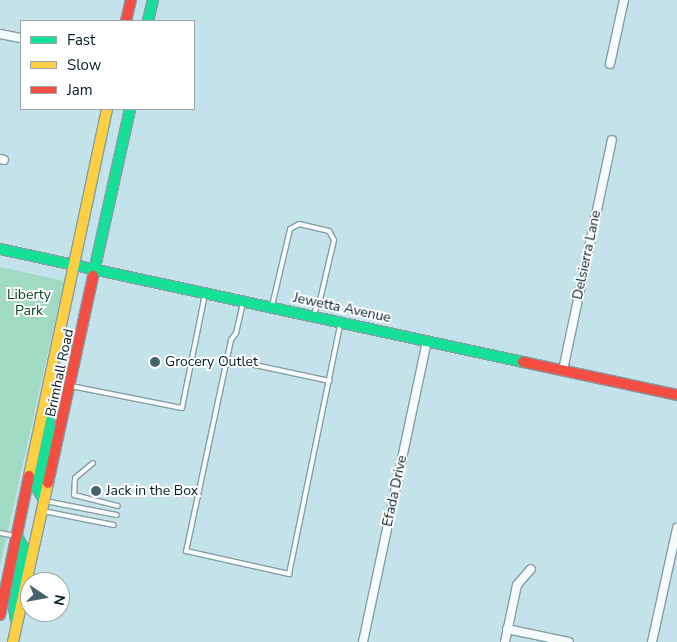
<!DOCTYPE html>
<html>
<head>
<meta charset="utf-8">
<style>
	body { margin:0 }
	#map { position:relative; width:677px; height:642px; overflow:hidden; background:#c4e2ea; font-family:"Nunito Sans",sans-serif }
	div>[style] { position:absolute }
	.green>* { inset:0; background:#a1dac3 }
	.roads { filter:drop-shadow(1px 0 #829da4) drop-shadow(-1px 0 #829da4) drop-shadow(0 1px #829da4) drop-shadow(0 -1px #829da4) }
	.lane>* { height:4px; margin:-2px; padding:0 2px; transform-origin:2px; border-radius:2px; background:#f6fbfc }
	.street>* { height:8px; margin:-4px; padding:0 4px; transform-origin:4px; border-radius:4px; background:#f6fbfc }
	.fast>* { height:10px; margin:-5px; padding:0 5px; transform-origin:5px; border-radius:5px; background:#16e098 }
	.slow>* { height:10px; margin:-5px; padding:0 5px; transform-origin:5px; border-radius:5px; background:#ffcf43 }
	.jam>* { height:10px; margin:-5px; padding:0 5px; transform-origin:5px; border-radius:5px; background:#f24e42 }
	.dots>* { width:14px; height:14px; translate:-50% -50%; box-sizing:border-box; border:2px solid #fff; border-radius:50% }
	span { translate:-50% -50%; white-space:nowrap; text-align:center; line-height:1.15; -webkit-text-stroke:4px #fff; paint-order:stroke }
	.street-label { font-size:14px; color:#011e25 }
	.park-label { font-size:14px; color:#0b4327 }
	.poi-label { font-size:14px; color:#011e25 }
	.left { translate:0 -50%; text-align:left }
	.legend { position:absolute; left:20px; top:20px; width:175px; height:90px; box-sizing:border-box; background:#fff; border:1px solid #99a5a8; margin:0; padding:6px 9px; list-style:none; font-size:15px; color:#011e25 }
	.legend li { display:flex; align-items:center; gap:10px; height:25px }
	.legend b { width:25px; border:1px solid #99a5a8 }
	.north { position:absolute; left:20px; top:572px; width:50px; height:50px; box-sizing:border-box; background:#fff; border:1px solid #99a5a8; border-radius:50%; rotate:102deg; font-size:14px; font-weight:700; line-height:20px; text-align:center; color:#011e25 }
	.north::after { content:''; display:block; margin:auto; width:18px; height:22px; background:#45636a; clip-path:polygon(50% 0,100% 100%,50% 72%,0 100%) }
</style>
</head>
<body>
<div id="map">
	<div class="green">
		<div style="clip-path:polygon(0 267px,64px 281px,0 566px)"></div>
	</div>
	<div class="roads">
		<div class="lane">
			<div style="left:243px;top:303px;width:31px;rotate:103deg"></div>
			<div style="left:236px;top:333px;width:9px;rotate:126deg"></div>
			<div style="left:231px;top:340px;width:216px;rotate:102deg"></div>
			<div style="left:186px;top:551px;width:106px;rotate:12.6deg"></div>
			<div style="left:289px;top:574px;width:254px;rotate:-78.4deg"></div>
			<div style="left:272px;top:306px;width:79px;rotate:-76.8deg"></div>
			<div style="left:290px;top:229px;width:10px;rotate:-29deg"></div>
			<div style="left:299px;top:224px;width:31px;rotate:13deg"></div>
			<div style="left:329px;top:231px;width:10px;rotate:61deg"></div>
			<div style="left:334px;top:240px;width:62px;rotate:103.1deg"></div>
			<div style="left:320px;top:300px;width:17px;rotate:114deg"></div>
			<div style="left:227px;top:359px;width:105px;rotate:12.1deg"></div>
			<div style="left:71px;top:386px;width:113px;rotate:11.2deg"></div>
			<div style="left:182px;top:408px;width:116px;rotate:-78.6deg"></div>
			<div style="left:93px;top:463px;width:23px;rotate:140deg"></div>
			<div style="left:75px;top:478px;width:17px;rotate:93deg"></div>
			<div style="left:74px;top:495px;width:45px;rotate:14deg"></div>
			<div style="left:45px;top:501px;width:73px;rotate:11deg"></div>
			<div style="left:43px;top:511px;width:72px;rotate:11.2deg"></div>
			<div style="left:0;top:533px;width:15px;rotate:11deg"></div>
		</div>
		<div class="street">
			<div style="left:0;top:34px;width:21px;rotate:11deg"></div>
			<div style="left:610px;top:64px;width:66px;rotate:-77.7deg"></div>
			<div style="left:0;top:159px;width:4px;rotate:14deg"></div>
			<div style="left:563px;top:370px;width:235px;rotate:-78deg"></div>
			<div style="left:507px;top:629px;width:63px;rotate:11.8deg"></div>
			<div style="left:363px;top:642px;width:308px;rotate:-78deg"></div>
			<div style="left:505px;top:642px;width:58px;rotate:-78.1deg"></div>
			<div style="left:517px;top:585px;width:21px;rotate:-49deg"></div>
			<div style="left:652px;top:642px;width:117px;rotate:-77.6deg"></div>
		</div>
		<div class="fast">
			<div style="left:148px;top:21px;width:22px;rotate:-77deg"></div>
			<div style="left:0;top:249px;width:535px;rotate:12.19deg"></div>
			<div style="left:93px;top:276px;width:171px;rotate:-77.5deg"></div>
			<div style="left:45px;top:501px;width:15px;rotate:-122deg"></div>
			<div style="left:37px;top:488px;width:61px;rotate:-77.8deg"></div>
			<div style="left:50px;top:428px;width:16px;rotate:-104deg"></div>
			<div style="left:16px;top:620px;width:13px;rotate:-99deg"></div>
			<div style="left:14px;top:607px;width:59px;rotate:-80.2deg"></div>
			<div style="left:24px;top:549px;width:15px;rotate:-118deg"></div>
		</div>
		<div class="slow">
			<div style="left:29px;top:476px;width:375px;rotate:-78deg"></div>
			<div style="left:13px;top:642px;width:163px;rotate:-77.6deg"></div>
		</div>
		<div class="jam">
			<div style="left:126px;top:21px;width:22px;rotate:-77deg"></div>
			<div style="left:523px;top:362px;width:157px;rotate:12.1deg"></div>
			<div style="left:48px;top:483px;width:212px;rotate:-77.7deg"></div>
			<div style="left:0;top:615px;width:142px;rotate:-78.2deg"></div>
		</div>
	</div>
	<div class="dots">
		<div style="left:155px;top:362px;background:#45636a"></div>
		<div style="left:96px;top:491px;background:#45636a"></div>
	</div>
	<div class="street-label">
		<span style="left:587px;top:255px;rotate:-78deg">Delsierra Lane</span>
		<span style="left:342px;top:308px;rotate:12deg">Jewetta Avenue</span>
		<span style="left:60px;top:373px;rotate:-78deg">Brimhall Road</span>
		<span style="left:395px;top:491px;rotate:-78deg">Efada Drive</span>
	</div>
	<div class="park-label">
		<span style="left:29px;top:303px">Liberty<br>Park</span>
	</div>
	<div class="poi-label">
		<span class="left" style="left:165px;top:362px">Grocery Outlet</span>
		<span class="left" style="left:106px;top:491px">Jack in the Box</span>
	</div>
	<ul class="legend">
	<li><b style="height:6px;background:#16e098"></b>Fast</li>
	<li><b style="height:6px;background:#ffcf43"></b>Slow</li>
	<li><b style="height:6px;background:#f24e42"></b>Jam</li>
	</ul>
	<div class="north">N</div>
</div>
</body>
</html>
